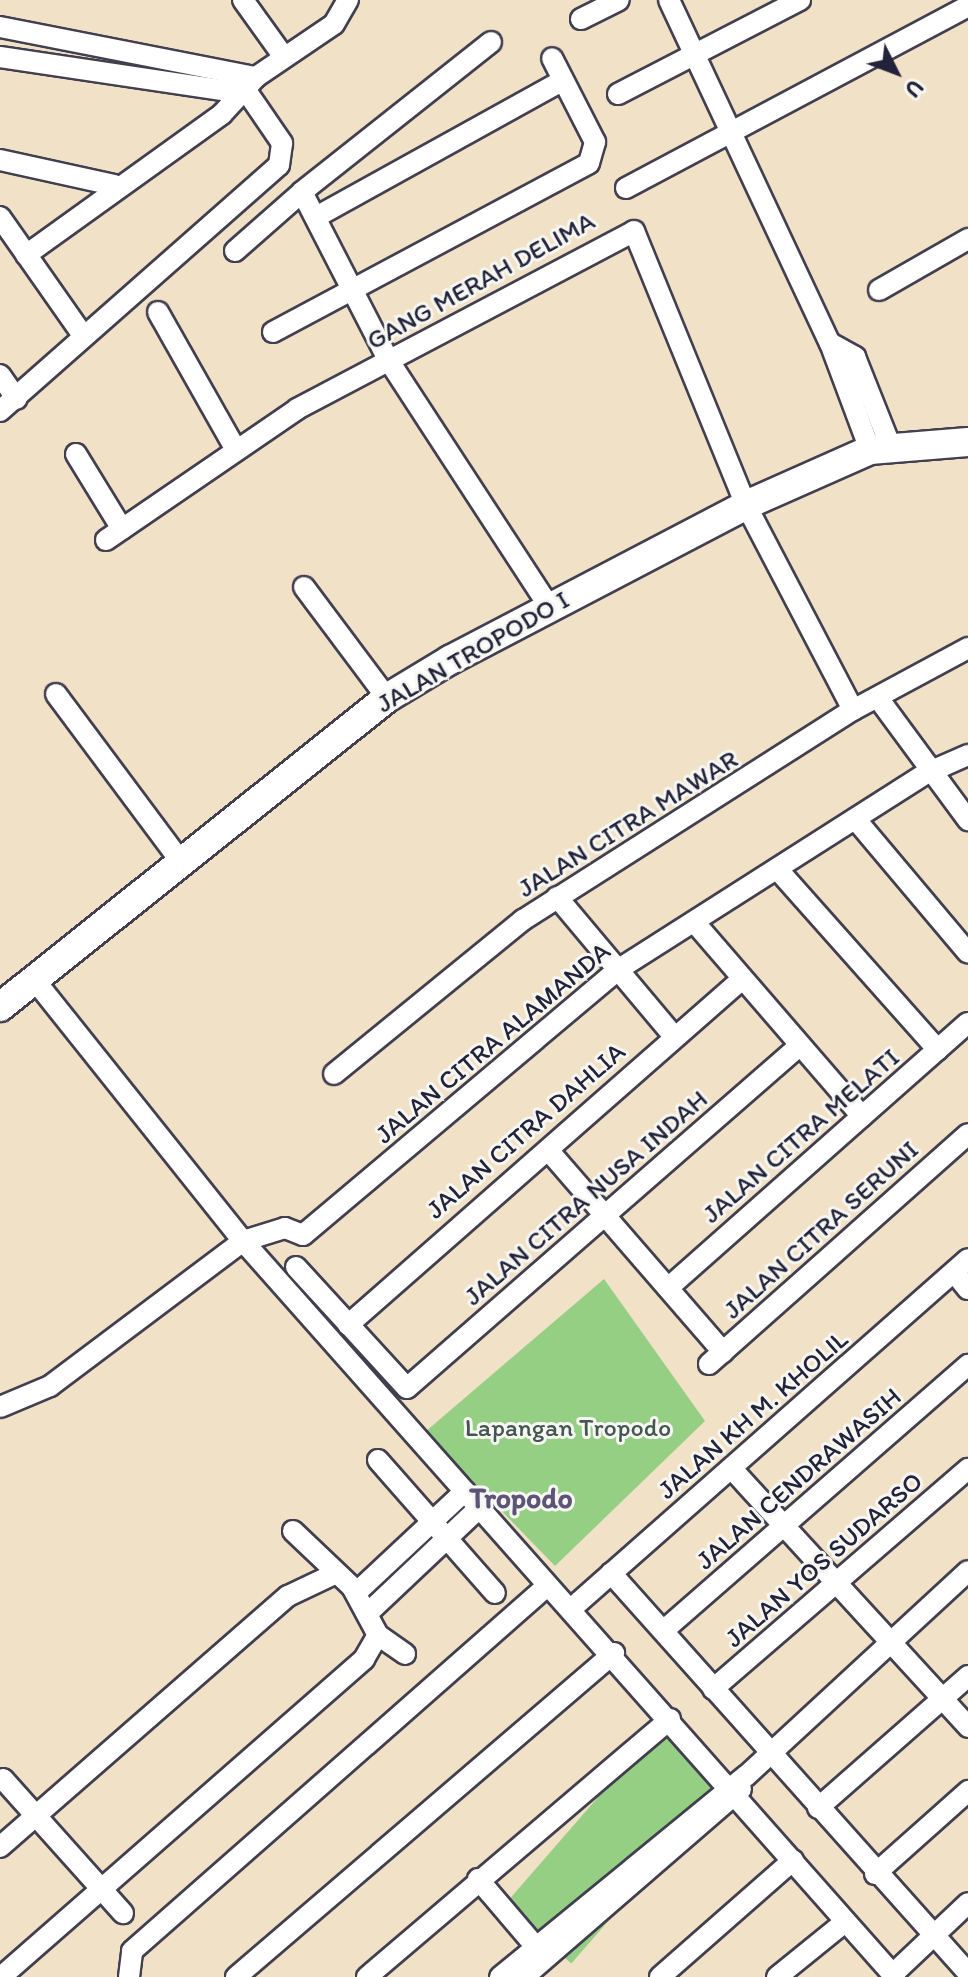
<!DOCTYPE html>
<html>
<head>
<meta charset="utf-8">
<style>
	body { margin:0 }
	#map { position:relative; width:968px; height:1977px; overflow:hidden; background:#f1e1c6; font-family:Itim,sans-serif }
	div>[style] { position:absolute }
	.green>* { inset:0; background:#95cf83; transform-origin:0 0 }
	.roads { filter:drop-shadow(2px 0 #413f50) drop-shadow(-2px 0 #413f50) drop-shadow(0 2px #413f50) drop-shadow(0 -2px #413f50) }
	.street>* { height:20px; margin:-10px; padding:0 10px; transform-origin:10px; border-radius:10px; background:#fff }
	.secondary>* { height:28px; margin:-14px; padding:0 14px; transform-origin:14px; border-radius:14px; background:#fff }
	span { translate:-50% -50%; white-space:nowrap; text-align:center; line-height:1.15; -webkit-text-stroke:6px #f6f6f2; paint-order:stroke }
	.street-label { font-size:26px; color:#22223b }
	.park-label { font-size:26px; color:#445651 }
	.quarter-label { font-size:30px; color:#5c5578; font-weight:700 }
	.north { position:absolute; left:856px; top:32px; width:80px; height:80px; -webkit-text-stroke:6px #f6f6f2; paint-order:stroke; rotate:132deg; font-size:22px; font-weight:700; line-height:32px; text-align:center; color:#22223b }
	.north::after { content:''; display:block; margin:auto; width:28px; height:36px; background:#22223b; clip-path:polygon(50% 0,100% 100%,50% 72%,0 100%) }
</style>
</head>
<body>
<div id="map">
	<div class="green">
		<div style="clip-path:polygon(604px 1279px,705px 1421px,555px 1566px,425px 1432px)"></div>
		<div style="left:659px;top:1727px;width:89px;height:236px;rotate:41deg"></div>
	</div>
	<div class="roads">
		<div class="street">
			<div style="left:243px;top:0;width:70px;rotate:54.3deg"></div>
			<div style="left:669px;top:0;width:379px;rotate:64.9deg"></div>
			<div style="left:830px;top:343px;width:114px;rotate:69.5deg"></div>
			<div style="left:581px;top:19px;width:42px;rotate:-26.6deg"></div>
			<div style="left:0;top:27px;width:261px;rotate:11.1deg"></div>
			<div style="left:491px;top:42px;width:241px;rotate:141.6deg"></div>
			<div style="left:302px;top:192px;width:190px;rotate:62.8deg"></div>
			<div style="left:389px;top:361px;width:295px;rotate:56.9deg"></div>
			<div style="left:0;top:57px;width:245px;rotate:8.5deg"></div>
			<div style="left:618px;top:94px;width:205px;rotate:-27.3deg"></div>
			<div style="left:0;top:160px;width:117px;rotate:12.4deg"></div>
			<div style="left:626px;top:188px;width:387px;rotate:-28deg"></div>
			<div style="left:318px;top:216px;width:279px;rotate:-29deg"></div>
			<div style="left:0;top:217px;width:146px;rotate:55deg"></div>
			<div style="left:235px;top:251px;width:89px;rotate:-41.4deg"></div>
			<div style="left:26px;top:255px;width:241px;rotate:-35.7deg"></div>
			<div style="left:222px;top:114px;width:50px;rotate:-47.4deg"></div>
			<div style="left:256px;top:77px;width:94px;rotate:-34.2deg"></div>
			<div style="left:334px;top:24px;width:28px;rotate:-60deg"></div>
			<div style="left:879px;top:290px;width:103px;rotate:-29.8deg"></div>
			<div style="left:158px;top:312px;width:156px;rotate:60.5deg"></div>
			<div style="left:273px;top:332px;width:358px;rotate:-28.1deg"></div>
			<div style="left:589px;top:163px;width:22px;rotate:-74deg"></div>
			<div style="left:595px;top:142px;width:94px;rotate:-117.1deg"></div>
			<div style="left:830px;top:343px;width:29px;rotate:29deg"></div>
			<div style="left:855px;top:357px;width:95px;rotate:68.3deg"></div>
			<div style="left:0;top:375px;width:29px;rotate:55deg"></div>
			<div style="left:0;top:411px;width:372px;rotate:-41.4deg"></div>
			<div style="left:279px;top:165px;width:22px;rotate:-82deg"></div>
			<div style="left:282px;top:143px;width:65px;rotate:-124.4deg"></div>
			<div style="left:76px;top:454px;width:88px;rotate:58.5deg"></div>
			<div style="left:106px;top:540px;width:232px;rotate:-34.4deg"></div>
			<div style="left:297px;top:409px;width:381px;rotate:-27.8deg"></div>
			<div style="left:634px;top:231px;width:296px;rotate:67.8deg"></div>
			<div style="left:746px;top:505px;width:231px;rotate:62.4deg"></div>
			<div style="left:304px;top:587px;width:139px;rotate:53.2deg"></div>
			<div style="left:56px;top:694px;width:211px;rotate:53.3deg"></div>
			<div style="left:878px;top:698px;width:152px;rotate:53.6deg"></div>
			<div style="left:857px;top:821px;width:172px;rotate:49.9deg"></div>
			<div style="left:779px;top:871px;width:239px;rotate:48.4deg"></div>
			<div style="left:557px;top:897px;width:180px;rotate:50deg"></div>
			<div style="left:696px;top:924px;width:254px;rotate:49.2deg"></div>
			<div style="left:33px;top:978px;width:337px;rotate:51.4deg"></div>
			<div style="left:243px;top:1241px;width:983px;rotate:48.46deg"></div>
			<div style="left:334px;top:1074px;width:244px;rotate:-39.2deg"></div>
			<div style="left:523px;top:920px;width:391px;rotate:-32.5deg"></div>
			<div style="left:853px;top:710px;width:131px;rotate:-28.3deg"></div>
			<div style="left:549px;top:1151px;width:266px;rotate:49.1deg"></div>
			<div style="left:303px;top:1235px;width:413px;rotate:-40.1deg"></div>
			<div style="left:619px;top:969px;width:365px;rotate:-32.5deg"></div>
			<div style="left:927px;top:773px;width:45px;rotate:-23.7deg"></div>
			<div style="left:296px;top:1267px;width:164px;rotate:47.5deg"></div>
			<div style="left:407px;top:1388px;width:520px;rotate:-41.1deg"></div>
			<div style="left:954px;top:1272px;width:22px;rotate:51deg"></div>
			<div style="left:668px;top:1288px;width:400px;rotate:-41.5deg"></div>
			<div style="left:348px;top:1325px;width:523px;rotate:-41.28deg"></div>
			<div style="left:709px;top:1364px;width:346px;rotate:-41.6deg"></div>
			<div style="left:0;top:1407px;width:54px;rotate:-22.8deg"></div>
			<div style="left:50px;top:1386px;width:241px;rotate:-36.9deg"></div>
			<div style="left:243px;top:1241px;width:44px;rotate:-17.2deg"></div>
			<div style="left:285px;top:1228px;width:19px;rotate:21deg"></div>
			<div style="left:378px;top:1460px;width:177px;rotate:48.7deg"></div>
			<div style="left:732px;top:1469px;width:350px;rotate:47.5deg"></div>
			<div style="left:293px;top:1531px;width:81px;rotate:43.5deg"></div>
			<div style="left:352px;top:1587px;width:55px;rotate:61.6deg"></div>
			<div style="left:378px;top:1635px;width:33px;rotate:35deg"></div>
			<div style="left:611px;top:1573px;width:536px;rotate:48.25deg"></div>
			<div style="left:356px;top:1593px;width:149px;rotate:-43.1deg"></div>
			<div style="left:571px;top:1609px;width:529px;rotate:-41.4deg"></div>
			<div style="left:368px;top:1613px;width:153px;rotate:-43.4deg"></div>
			<div style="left:663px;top:1631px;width:405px;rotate:-41.1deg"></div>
			<div style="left:713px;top:1689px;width:337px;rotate:-40.8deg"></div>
			<div style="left:3px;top:1779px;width:180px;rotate:48.2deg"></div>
			<div style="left:818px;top:1808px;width:200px;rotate:-41.3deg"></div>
			<div style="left:0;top:1847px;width:382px;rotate:-41.1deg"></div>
			<div style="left:288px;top:1596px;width:49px;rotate:-25.5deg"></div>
			<div style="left:875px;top:1874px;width:125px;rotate:-41.7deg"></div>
			<div style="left:478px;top:1879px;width:89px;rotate:49.5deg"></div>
			<div style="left:893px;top:1974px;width:103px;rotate:-43.4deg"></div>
			<div style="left:1px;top:1977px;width:483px;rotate:-41.2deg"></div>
			<div style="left:364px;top:1659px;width:28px;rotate:-60deg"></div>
			<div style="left:129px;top:1977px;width:26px;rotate:-83deg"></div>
			<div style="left:132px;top:1951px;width:553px;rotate:-41.33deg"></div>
			<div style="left:236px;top:1977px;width:498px;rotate:-40.6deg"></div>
			<div style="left:367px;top:1977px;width:398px;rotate:-40.4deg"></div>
			<div style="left:500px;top:1977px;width:318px;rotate:-39.3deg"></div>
			<div style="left:746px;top:1776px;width:302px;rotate:-42.7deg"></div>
			<div style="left:524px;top:1977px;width:287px;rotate:-40.9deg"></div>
			<div style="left:660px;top:1977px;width:177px;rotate:-41.3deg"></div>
			<div style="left:777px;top:1977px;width:87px;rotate:-39deg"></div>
		</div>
		<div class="secondary">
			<div style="left:0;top:1007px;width:495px;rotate:-38.6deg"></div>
			<div style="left:387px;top:698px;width:74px;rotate:-31.1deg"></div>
			<div style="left:450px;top:660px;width:334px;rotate:-27.6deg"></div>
			<div style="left:746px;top:505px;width:136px;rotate:-23.9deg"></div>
			<div style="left:870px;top:450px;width:98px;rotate:-4.7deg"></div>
		</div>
	</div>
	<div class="street-label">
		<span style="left:481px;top:281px;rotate:-29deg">GANG MERAH DELIMA</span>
		<span style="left:473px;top:652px;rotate:-30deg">JALAN TROPODO I</span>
		<span style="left:628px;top:824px;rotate:-32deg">JALAN CITRA MAWAR</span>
		<span style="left:493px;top:1043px;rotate:-40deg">JALAN CITRA ALAMANDA</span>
		<span style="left:526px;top:1131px;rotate:-41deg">JALAN CITRA DAHLIA</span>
		<span style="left:801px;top:1136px;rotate:-41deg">JALAN CITRA MELATI</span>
		<span style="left:586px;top:1198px;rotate:-41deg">JALAN CITRA NUSA INDAH</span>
		<span style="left:821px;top:1230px;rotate:-42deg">JALAN CITRA SERUNI</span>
		<span style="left:753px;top:1415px;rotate:-41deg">JALAN KH M. KHOLIL</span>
		<span style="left:799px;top:1479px;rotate:-41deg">JALAN CENDRAWASIH</span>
		<span style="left:824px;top:1560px;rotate:-41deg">JALAN YOS SUDARSO</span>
	</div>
	<div class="park-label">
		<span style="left:568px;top:1428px">Lapangan Tropodo</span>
	</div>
	<div class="quarter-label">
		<span style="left:521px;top:1498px">Tropodo</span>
	</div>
	<div class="north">U</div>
</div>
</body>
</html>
